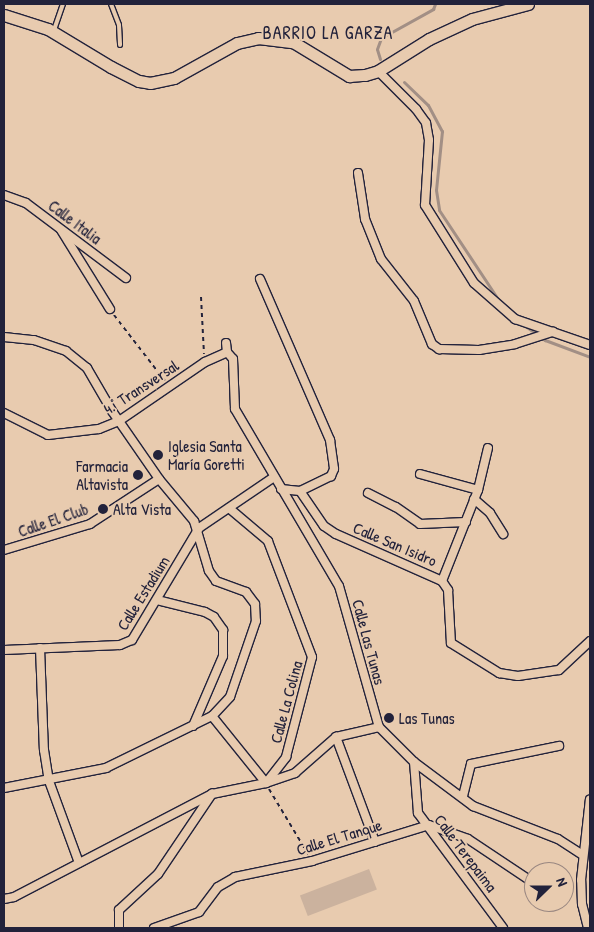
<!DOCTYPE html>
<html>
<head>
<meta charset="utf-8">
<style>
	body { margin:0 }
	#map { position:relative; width:594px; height:932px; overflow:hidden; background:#e8cbaf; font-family:"Patrick Hand",sans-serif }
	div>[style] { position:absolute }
	.green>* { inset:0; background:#cbb29e; transform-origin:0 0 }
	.stream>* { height:3px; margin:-1.5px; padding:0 1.5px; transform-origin:1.5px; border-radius:1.5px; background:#a28f85 }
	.path>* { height:2px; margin-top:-1px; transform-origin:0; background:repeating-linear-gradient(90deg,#22223b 0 4px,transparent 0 8px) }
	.roads { filter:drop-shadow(1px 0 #22223b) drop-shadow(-1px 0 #22223b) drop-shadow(0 1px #22223b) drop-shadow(0 -1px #22223b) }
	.lane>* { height:4px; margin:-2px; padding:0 2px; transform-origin:2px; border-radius:2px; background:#e8cbaf }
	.street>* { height:8px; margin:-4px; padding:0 4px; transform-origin:4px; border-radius:4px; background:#e8cbaf }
	.secondary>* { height:11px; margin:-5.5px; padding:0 5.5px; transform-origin:5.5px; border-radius:5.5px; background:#e8cbaf }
	.dots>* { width:14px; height:14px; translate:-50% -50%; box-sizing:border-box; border:2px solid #e8cbaf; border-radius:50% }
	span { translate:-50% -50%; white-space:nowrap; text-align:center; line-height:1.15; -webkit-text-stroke:4px #e8cbaf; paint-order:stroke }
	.street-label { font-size:16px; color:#22223b }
	.poi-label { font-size:16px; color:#22223b }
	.left { translate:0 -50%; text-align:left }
	.right { translate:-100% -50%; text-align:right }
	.neighbourhood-label { font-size:18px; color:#22223b; letter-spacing:1px }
	.frame { position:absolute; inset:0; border:5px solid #22223b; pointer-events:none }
	.north { position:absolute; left:524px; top:862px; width:50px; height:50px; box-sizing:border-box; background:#e8cbaf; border:1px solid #998781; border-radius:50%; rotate:68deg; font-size:14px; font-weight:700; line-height:20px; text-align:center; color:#22223b }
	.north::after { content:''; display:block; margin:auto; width:18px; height:22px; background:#22223b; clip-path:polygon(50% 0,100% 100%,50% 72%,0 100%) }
</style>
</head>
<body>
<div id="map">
	<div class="green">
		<div style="left:369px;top:869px;width:22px;height:74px;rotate:69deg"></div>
	</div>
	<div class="stream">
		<div style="left:380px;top:59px;width:10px;rotate:-107deg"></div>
		<div style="left:377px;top:49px;width:12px;rotate:-70deg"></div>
		<div style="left:381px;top:38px;width:60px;rotate:-29.1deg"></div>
		<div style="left:433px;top:9px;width:5px;rotate:-68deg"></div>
		<div style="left:404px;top:82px;width:33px;rotate:44deg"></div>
		<div style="left:428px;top:105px;width:30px;rotate:62deg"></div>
		<div style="left:442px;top:131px;width:59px;rotate:95.8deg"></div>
		<div style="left:436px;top:190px;width:20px;rotate:81deg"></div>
		<div style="left:439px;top:210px;width:110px;rotate:56.5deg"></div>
		<div style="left:524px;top:325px;width:26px;rotate:36deg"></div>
		<div style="left:545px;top:340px;width:48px;rotate:20.7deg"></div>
	</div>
	<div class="path">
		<div style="left:201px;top:297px;width:57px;rotate:87deg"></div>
		<div style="left:114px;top:315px;width:83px;rotate:52.3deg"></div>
		<div style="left:269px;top:789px;width:76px;rotate:59deg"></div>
	</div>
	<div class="roads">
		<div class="lane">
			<div style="left:111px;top:4px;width:22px;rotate:69deg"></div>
			<div style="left:119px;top:25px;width:20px;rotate:87deg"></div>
			<div style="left:54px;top:30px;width:28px;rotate:-71deg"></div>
		</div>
		<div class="street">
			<div style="left:378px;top:71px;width:54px;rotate:45deg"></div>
			<div style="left:416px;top:109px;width:17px;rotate:54deg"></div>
			<div style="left:426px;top:123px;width:17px;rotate:80deg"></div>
			<div style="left:429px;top:140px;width:65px;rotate:93.5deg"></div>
			<div style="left:425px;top:205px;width:92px;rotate:57.9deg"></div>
			<div style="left:474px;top:283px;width:55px;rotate:41.3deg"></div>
			<div style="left:515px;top:319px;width:79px;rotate:19.1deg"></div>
			<div style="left:358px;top:173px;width:47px;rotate:81.3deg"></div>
			<div style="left:365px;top:219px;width:43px;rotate:68.2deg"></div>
			<div style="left:381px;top:259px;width:53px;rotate:51.8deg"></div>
			<div style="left:414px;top:301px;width:47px;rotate:67.3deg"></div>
			<div style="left:432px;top:344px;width:9px;rotate:36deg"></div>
			<div style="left:439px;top:349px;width:40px;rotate:1.4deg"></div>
			<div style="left:479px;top:350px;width:36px;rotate:-9deg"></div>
			<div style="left:515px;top:344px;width:40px;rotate:-18deg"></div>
			<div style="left:4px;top:195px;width:23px;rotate:20deg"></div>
			<div style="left:26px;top:203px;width:125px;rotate:36.9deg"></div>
			<div style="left:61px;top:230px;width:93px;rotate:58.2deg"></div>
			<div style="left:260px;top:279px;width:176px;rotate:66.5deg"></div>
			<div style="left:330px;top:440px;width:29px;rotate:82deg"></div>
			<div style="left:334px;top:469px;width:8px;rotate:113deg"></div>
			<div style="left:331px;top:476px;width:34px;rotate:154deg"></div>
			<div style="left:4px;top:337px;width:30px;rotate:6deg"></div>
			<div style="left:34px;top:340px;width:34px;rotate:19deg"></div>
			<div style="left:66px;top:351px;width:27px;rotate:39deg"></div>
			<div style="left:87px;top:368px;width:50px;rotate:59.8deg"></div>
			<div style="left:112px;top:411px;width:83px;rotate:55.3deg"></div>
			<div style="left:159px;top:479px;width:55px;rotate:50.2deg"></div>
			<div style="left:194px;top:521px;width:52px;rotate:73.3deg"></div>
			<div style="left:209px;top:571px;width:12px;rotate:55deg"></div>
			<div style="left:216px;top:581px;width:32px;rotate:20deg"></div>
			<div style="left:246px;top:592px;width:15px;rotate:53deg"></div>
			<div style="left:255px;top:604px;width:17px;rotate:87deg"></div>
			<div style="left:256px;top:621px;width:80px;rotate:108.9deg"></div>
			<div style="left:230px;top:697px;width:26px;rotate:133deg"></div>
			<div style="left:212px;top:716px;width:118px;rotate:153.9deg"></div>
			<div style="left:106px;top:768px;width:104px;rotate:168.9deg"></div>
			<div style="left:227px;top:352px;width:9px;rotate:49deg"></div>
			<div style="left:233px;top:359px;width:50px;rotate:87.7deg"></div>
			<div style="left:235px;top:409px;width:205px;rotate:59.6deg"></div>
			<div style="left:339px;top:586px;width:147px;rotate:74.2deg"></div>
			<div style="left:379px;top:727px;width:49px;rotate:45deg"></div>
			<div style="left:414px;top:762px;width:74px;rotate:36.7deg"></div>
			<div style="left:473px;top:806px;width:91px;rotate:21.2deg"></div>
			<div style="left:558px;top:839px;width:27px;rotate:33deg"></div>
			<div style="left:4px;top:413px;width:49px;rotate:26.6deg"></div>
			<div style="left:48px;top:435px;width:51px;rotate:-6.7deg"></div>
			<div style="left:99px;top:429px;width:22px;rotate:-22deg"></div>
			<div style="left:119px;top:421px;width:104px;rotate:-34.5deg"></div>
			<div style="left:205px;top:362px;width:24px;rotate:-24deg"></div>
			<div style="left:227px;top:352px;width:9px;rotate:-96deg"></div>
			<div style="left:420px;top:474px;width:60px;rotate:15.4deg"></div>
			<div style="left:281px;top:489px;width:19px;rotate:6deg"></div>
			<div style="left:300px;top:491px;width:42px;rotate:55.6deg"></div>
			<div style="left:324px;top:526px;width:14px;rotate:34deg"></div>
			<div style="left:336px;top:534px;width:116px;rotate:23.9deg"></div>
			<div style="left:442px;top:581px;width:11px;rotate:56deg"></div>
			<div style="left:448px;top:590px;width:53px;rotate:86.8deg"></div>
			<div style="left:451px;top:643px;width:57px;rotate:32deg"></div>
			<div style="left:499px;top:673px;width:19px;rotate:9deg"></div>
			<div style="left:518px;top:676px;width:41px;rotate:-8.3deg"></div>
			<div style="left:559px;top:670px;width:42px;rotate:-43.1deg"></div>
			<div style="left:368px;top:493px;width:31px;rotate:27deg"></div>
			<div style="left:396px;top:507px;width:29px;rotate:35deg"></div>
			<div style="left:420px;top:524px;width:46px;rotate:-2.5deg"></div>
			<div style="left:474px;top:499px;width:21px;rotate:41deg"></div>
			<div style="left:490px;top:513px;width:25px;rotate:58deg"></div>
			<div style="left:4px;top:550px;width:90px;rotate:-16.8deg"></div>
			<div style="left:90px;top:524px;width:82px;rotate:-33.1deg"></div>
			<div style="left:442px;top:581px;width:98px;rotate:-68.4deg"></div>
			<div style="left:478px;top:490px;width:43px;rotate:-76.6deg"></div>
			<div style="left:157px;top:600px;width:49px;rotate:14deg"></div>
			<div style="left:205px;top:612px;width:10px;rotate:29deg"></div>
			<div style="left:214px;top:617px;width:16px;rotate:55deg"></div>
			<div style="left:223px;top:630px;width:26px;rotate:90deg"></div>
			<div style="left:223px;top:656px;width:76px;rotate:113.2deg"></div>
			<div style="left:40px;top:648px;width:102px;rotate:87.8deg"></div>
			<div style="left:44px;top:750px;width:31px;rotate:81deg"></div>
			<div style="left:49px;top:781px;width:87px;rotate:69.9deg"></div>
			<div style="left:4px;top:650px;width:116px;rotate:-2.5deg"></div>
			<div style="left:120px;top:645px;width:13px;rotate:-23deg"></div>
			<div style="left:132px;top:640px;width:131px;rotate:-59.1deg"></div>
			<div style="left:199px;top:528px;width:91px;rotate:-34.2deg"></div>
			<div style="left:212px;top:716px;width:86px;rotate:51.1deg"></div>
			<div style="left:266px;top:783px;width:31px;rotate:-19deg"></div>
			<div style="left:295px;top:773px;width:55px;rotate:-41.3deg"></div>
			<div style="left:336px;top:737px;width:44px;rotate:-13.1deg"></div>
			<div style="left:336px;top:737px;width:112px;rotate:69.6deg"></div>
			<div style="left:414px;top:762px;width:51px;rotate:85.5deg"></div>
			<div style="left:418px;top:813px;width:143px;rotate:53.5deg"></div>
			<div style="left:463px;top:796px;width:33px;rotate:-76deg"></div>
			<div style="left:471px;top:764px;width:90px;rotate:-11.6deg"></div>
			<div style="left:4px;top:899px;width:10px;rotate:-11deg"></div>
			<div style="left:14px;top:897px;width:223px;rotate:-27.5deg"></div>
			<div style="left:212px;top:794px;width:55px;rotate:-11.5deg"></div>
			<div style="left:266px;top:783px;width:33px;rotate:-52deg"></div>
			<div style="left:286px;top:757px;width:103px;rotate:-75.4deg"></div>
			<div style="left:312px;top:657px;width:124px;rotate:-110.8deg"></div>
			<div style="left:268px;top:541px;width:51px;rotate:-139.8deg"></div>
			<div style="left:119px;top:928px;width:18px;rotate:-90deg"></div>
			<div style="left:119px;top:910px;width:53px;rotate:-42.7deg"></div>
			<div style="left:158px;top:874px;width:97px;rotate:-56deg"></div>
			<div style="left:154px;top:928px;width:48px;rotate:-19.6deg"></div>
			<div style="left:199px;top:912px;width:31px;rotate:-53deg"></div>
			<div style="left:218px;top:887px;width:20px;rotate:-30deg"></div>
			<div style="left:235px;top:877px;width:79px;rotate:-11.7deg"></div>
			<div style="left:312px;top:861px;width:122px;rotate:-17.1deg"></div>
			<div style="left:429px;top:825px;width:41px;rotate:19.7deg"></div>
			<div style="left:468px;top:839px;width:79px;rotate:33.7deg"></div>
			<div style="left:588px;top:928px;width:25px;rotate:-104deg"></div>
			<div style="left:582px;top:904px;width:24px;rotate:-92deg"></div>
			<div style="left:581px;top:880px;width:81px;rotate:-83.7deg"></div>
		</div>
		<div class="secondary">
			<div style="left:4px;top:15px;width:46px;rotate:17.7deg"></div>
			<div style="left:48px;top:29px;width:74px;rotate:31.1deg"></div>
			<div style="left:111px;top:67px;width:31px;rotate:27deg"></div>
			<div style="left:139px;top:81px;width:11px;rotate:10deg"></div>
			<div style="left:150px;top:83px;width:25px;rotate:-12deg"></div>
			<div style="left:174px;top:78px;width:72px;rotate:-29.1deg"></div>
			<div style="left:237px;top:43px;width:22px;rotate:-13deg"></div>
			<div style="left:258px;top:38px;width:35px;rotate:7deg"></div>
			<div style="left:293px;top:42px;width:66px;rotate:31.3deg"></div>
			<div style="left:349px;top:76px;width:16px;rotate:-4deg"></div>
			<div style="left:365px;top:75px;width:14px;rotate:-17deg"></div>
			<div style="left:378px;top:71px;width:60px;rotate:-32.1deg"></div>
			<div style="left:429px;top:39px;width:47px;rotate:-24.9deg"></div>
			<div style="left:472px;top:19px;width:58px;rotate:-15deg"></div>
		</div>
	</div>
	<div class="dots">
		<div style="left:158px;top:455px;background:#22223b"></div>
		<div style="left:138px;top:475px;background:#22223b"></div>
		<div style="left:103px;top:509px;background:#22223b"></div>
		<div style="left:389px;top:718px;background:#22223b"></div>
	</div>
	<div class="street-label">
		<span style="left:75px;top:222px;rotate:37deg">Calle Italia</span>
		<span style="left:141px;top:387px;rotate:-33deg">4.° Transversal</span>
		<span style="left:53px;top:520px;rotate:-19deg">Calle El Club</span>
		<span style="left:395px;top:544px;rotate:23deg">Calle San Isidro</span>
		<span style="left:143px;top:593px;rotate:-58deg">Calle Estadium</span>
		<span style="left:369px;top:642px;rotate:75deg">Calle Las Tunas</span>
		<span style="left:286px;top:702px;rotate:-75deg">Calle La Colina</span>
		<span style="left:339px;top:837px;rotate:-17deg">Calle El Tanque</span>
		<span style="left:466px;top:853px;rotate:53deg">Calle Terepaima</span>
	</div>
	<div class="poi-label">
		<span class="left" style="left:168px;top:455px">Iglesia Santa<br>María Goretti</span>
		<span class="right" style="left:128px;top:475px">Farmacia<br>Altavista</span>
		<span class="left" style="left:113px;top:509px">Alta Vista</span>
		<span class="left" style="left:399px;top:718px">Las Tunas</span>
	</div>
	<div class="neighbourhood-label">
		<span style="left:328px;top:33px">BARRIO LA GARZA</span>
	</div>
	<div class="frame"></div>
	<div class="north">N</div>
</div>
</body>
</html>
